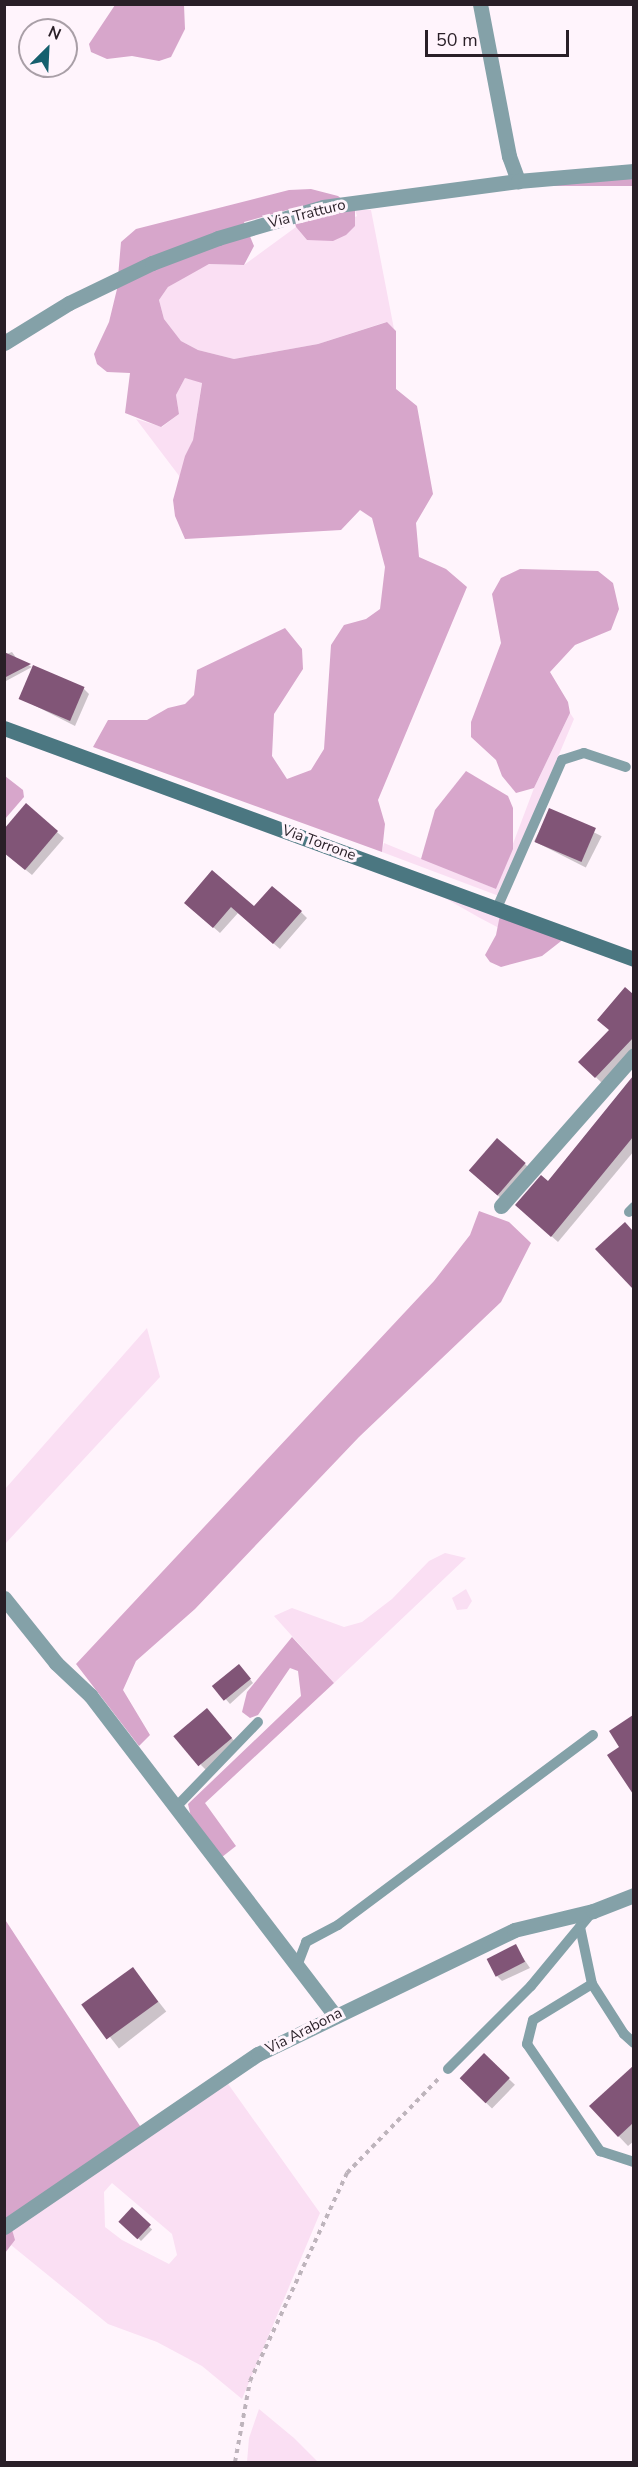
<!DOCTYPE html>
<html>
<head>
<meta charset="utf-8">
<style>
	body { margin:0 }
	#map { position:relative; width:638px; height:2467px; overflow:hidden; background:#fff4fc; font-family:"Nunito Sans",sans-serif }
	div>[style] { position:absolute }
	.green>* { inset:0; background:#fadff3 }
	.forest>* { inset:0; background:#d7a6cb; transform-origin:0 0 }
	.shadow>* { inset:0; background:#0003; transform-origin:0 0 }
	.building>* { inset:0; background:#815577; transform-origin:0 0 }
	.path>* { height:4px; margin-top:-2px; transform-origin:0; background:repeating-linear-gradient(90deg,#beb4bc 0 4.5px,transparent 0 9px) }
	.service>* { height:10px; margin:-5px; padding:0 5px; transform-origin:5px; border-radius:5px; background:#84a1a8 }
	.minor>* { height:15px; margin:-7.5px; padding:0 7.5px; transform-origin:7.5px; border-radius:7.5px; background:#84a1a8 }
	.secondary>* { height:15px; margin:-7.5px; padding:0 7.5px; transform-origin:7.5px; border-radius:7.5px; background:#4b7781 }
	span { translate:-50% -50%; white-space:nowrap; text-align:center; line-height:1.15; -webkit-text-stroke:6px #fff4fc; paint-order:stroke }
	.street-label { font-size:15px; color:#291f27 }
	.frame { position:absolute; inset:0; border:6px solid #291f27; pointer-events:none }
	.north { position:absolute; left:18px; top:18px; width:60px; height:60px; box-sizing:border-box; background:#fff4fc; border:2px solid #a99fa7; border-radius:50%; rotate:24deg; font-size:16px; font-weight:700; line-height:24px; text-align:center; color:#291f27 }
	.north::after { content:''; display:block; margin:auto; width:21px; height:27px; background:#16606e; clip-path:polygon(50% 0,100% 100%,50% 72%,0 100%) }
	.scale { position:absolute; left:425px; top:30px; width:144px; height:27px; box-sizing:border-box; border:3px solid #291f27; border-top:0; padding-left:8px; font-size:18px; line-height:21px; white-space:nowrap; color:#291f27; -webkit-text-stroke:4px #fff4fc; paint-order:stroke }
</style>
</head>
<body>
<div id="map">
	<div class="green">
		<div style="clip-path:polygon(355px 210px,371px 210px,394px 329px,386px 322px,318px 344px,234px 359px,198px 350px,181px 341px,164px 319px,159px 300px,168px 287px,189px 274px,209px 264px,244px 265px,296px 227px,307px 240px,357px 216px)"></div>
		<div style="clip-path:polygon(185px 378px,202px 382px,193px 440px,180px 477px,136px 419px,162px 427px,179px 414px,176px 395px)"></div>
		<div style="clip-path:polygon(570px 713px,574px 719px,499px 896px,382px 852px,384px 843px,496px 889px,534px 788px)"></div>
		<div style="clip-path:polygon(443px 897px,500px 915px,499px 928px,480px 918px)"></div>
		<div style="clip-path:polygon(147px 1328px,160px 1377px,5px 1544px,5px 1489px)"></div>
		<div style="clip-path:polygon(445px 1553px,466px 1558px,334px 1683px,274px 1616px,292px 1608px,344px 1627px,362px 1622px,392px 1599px,429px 1561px)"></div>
		<div style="clip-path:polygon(466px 1589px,472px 1601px,467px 1609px,457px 1610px,452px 1598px)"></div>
		<div style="clip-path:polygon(evenodd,226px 2081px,320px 2213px,242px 2399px,202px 2366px,157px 2342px,108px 2324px,11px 2245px,13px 2228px,226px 2081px,112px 2183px,172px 2234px,177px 2255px,169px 2264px,122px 2240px,105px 2227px,104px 2192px,112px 2183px)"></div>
		<div style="clip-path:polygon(259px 2409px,294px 2438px,318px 2462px,247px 2462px,249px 2438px)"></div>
	</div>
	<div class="forest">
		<div style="clip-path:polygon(115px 5px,184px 5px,185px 29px,171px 57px,159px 61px,132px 56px,107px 59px,91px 52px,89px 44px)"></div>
		<div style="left:633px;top:174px;width:12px;height:104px;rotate:90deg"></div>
		<div style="clip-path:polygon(311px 189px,338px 196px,355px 210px,355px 226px,346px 235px,333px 241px,307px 240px,296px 227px,291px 209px,244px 222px,254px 246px,244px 265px,209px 264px,168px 287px,159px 300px,164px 319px,181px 341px,198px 350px,234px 359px,318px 344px,387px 322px,396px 331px,396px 389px,417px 406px,433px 494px,416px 523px,419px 557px,446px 569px,467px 587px,378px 800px,385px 824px,382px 852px,93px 747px,108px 720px,147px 720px,168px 708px,185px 704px,194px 695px,197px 670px,285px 628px,302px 649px,303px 669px,274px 714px,272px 756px,287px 779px,311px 770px,324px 749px,331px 645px,344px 625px,366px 619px,380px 609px,385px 567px,372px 518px,360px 510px,341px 530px,185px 539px,175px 516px,173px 500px,185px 456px,193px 440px,202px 383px,185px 378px,176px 395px,179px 414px,161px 427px,125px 413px,130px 373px,107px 372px,97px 364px,94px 354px,109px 322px,117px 289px,121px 242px,136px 229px,289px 190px)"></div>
		<div style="clip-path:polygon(520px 569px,598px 571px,613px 583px,619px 609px,611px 630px,575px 645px,550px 672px,568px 702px,570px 713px,534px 788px,516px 793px,502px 776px,496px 760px,471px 737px,471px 722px,501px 643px,492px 594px,501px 578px)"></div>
		<div style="clip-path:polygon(466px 771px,508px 796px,513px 808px,513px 849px,496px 889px,421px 859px,435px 810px)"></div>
		<div style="clip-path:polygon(5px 776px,23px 790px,24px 797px,5px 819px)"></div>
		<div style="clip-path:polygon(500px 915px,565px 938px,542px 956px,501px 967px,490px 962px,485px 955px,496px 935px)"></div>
		<div style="clip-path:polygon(479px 1211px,509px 1222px,531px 1243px,501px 1302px,359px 1437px,195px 1609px,136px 1661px,123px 1690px,150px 1735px,139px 1746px,76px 1664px,434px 1281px,470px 1235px)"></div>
		<div style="clip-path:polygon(292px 1637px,334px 1683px,205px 1803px,236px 1846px,222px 1857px,191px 1817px,188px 1804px,301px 1696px,298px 1671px,290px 1668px,258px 1715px,250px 1718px,242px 1712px,247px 1692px)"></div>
		<div style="clip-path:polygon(4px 1918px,142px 2129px,9px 2219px,15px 2240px,5px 2253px)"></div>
	</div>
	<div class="shadow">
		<div style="clip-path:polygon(12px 652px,17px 659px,32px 667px,6px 681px,4px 655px)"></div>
		<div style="clip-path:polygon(83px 688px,89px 694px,75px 726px,20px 698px)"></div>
		<div style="clip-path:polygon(26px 806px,64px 838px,32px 875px,4px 852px)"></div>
		<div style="left:550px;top:810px;width:58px;height:35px;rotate:27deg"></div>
		<div style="clip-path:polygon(186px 903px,301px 912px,307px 918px,280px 949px,238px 913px,220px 933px)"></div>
		<div style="clip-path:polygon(625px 989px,634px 996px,634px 1050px,602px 1083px,580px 1062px,611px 1031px)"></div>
		<div style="clip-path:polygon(634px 1080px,634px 1151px,558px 1242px,523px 1211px)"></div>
		<div style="clip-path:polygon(525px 1164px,531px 1170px,504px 1201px,477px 1177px)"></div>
		<div style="clip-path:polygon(625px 1224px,634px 1233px,634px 1287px,598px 1249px)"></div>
		<div style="clip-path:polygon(242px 1669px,253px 1683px,230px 1704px,216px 1688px)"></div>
		<div style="clip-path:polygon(634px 1716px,634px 1788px,626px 1780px,622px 1747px,611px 1732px)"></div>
		<div style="clip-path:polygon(213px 1717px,238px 1745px,207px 1771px,201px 1765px)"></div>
		<div style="clip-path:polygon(515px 1946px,530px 1968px,502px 1981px,496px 1975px)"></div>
		<div style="left:133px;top:1969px;width:54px;height:60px;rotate:52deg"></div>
		<div style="left:484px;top:2055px;width:43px;height:33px;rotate:44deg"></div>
		<div style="clip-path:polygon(634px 2068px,634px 2141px,628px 2146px,591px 2107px)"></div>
		<div style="left:132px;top:2210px;width:28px;height:16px;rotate:44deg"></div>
	</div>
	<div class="building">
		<div style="clip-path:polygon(4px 652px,31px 664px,4px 678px)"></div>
		<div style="left:33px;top:665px;width:56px;height:37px;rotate:23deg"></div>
		<div style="clip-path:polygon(26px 803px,58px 831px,25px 870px,4px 853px,4px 829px)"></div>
		<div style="left:549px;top:808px;width:51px;height:37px;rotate:23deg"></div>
		<div style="clip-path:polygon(212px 870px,254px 906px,272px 886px,302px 911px,273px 944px,231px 907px,213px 928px,184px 903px)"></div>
		<div style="clip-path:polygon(625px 987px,633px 994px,633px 1038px,595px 1078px,578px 1062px,609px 1030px,597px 1020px)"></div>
		<div style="clip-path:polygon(633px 1076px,633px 1137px,551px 1237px,515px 1205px,541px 1175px,548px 1181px)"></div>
		<div style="left:497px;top:1138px;width:38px;height:43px;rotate:41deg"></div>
		<div style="clip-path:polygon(625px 1222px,633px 1231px,633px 1289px,595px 1249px)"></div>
		<div style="left:239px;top:1664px;width:19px;height:35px;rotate:51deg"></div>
		<div style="left:207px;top:1708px;width:39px;height:44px;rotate:50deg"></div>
		<div style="clip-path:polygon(633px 1715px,633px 1794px,607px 1755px,619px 1747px,609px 1731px)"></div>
		<div style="left:516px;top:1944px;width:20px;height:33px;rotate:63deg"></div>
		<div style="left:133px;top:1967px;width:43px;height:64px;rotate:54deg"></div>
		<div style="left:484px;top:2053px;width:36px;height:35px;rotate:44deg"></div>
		<div style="clip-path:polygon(633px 2066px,633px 2123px,618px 2137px,589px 2106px)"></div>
		<div style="left:132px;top:2207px;width:26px;height:20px;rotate:43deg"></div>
	</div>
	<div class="path">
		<div style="left:235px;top:2462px;width:82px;rotate:-79.5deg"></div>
		<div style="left:250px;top:2381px;width:230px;rotate:-65deg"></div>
		<div style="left:347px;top:2173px;width:134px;rotate:-45.9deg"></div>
	</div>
	<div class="service">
		<div style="left:497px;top:908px;width:162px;rotate:-66.3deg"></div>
		<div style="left:562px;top:760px;width:23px;rotate:-18deg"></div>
		<div style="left:584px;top:753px;width:44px;rotate:18.4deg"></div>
		<div style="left:629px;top:1212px;width:7px;rotate:-45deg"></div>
		<div style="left:176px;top:1807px;width:118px;rotate:-46deg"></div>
		<div style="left:580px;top:1927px;width:58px;rotate:78.1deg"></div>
		<div style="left:592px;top:1984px;width:59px;rotate:57.4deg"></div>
		<div style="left:624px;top:2034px;width:13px;rotate:42deg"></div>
		<div style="left:297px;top:1966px;width:26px;rotate:-69deg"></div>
		<div style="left:306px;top:1942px;width:36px;rotate:-28deg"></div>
		<div style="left:338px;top:1925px;width:318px;rotate:-36.7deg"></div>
		<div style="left:592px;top:1984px;width:69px;rotate:148.6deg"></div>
		<div style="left:533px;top:2020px;width:25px;rotate:104deg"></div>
		<div style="left:527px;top:2044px;width:130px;rotate:55.7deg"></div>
		<div style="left:600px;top:2151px;width:36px;rotate:18deg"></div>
		<div style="left:448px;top:2069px;width:117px;rotate:-45deg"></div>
		<div style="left:531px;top:1986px;width:97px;rotate:-50.4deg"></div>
	</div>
	<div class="minor">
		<div style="left:480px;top:4px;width:155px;rotate:79.2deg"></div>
		<div style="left:509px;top:156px;width:27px;rotate:70deg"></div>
		<div style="left:4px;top:343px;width:76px;rotate:-31.6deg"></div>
		<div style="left:69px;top:303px;width:92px;rotate:-25.7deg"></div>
		<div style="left:152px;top:263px;width:71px;rotate:-20.7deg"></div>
		<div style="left:218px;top:238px;width:109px;rotate:-16.4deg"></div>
		<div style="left:323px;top:207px;width:197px;rotate:-7.6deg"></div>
		<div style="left:518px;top:181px;width:116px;rotate:-4.9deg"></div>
		<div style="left:501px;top:1206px;width:201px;rotate:-48.6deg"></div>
		<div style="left:4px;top:1598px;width:83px;rotate:51.3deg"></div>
		<div style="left:56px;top:1663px;width:47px;rotate:43.3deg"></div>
		<div style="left:90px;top:1695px;width:404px;rotate:52.6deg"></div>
		<div style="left:4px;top:2227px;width:307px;rotate:-34.3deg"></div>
		<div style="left:258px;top:2054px;width:284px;rotate:-25.8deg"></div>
		<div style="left:514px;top:1930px;width:81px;rotate:-13.5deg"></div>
		<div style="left:593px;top:1911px;width:44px;rotate:-21.3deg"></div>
	</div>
	<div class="secondary">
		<div style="left:4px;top:728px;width:671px;rotate:20.14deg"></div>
	</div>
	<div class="street-label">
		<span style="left:307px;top:214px;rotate:-14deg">Via Tratturo</span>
		<span style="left:319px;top:843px;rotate:20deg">Via Torrone</span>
		<span style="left:304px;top:2031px;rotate:-27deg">Via Arabona</span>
	</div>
	<div class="frame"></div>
	<div class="north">N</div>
	<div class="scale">50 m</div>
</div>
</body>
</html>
